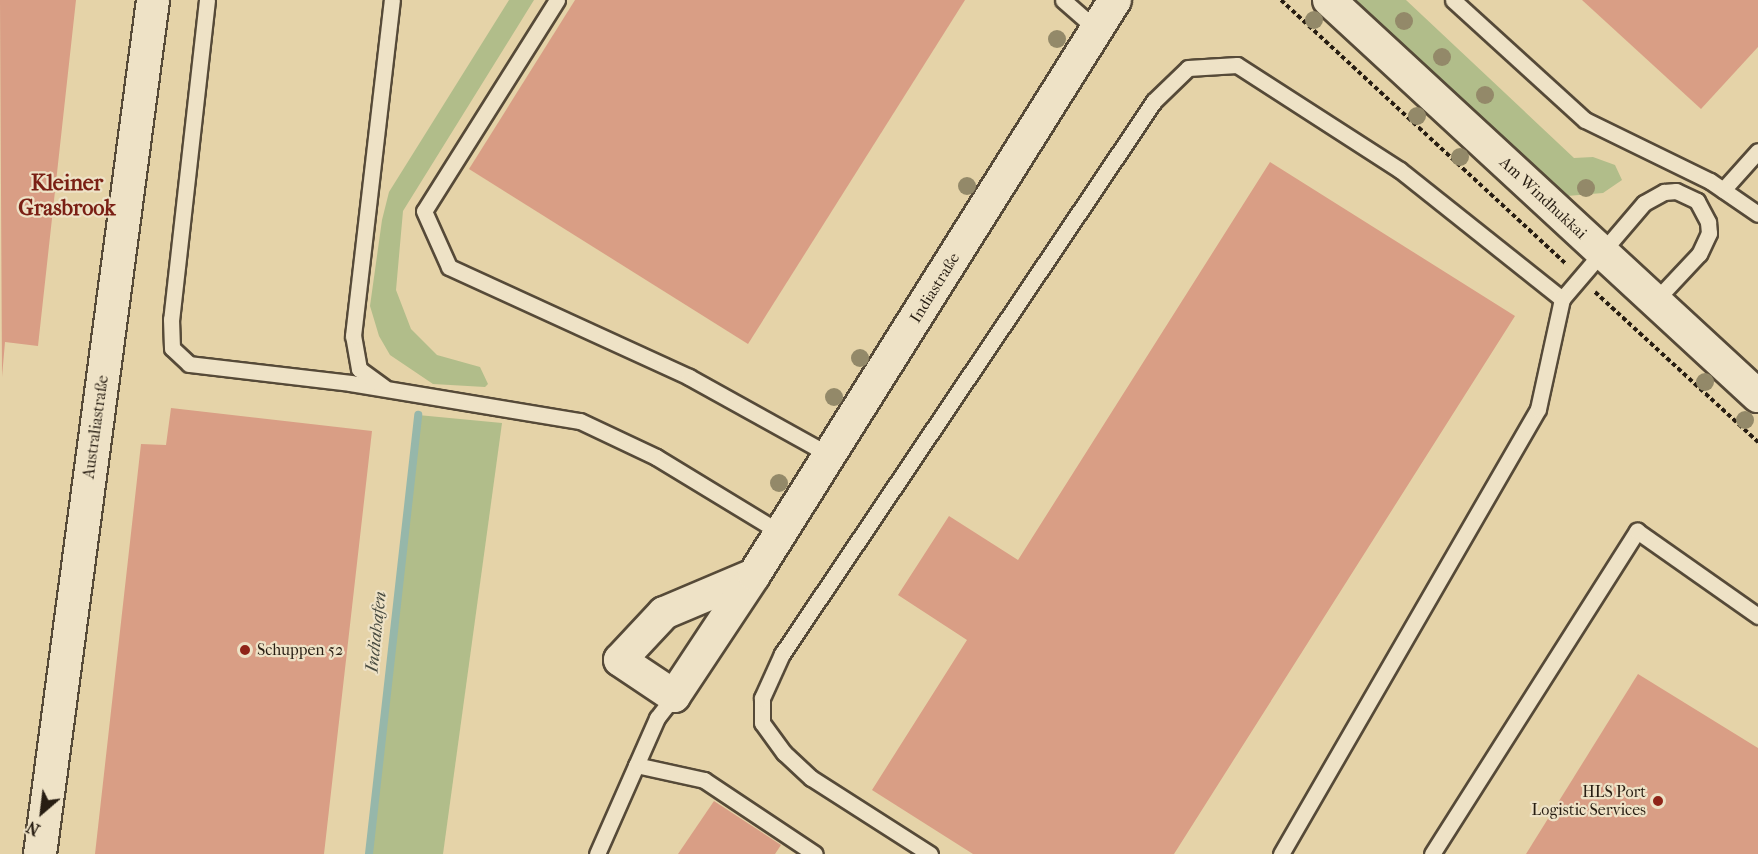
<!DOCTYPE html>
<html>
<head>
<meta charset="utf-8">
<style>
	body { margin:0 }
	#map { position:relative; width:1758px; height:854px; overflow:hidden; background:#e5d3a8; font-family:"IM FELL French Canon",serif }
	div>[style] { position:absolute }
	.green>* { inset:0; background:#b1bd8a }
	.stream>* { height:8px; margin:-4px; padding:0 4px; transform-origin:4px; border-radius:4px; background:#96b7aa }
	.building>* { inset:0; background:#d99e85 }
	.path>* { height:4px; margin-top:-2px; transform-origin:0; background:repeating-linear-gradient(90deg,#271d12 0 4.5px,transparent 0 7.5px) }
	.roads { filter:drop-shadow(2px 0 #564a38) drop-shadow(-2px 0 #564a38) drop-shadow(0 2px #564a38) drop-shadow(0 -2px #564a38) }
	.lane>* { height:15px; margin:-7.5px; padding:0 7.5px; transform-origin:7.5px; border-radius:7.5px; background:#eee2c6 }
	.street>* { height:32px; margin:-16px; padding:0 16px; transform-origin:16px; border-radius:16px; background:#eee2c6 }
	.trees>* { width:18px; height:18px; margin:-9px; border-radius:50%; background:#938969 }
	.dots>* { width:16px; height:16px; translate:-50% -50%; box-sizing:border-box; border:3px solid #eee2c6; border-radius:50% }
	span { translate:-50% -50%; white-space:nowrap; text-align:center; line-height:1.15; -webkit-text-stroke:4.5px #eee2c6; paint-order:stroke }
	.street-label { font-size:16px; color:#271d12 }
	.poi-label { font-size:16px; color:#271d12 }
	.left { translate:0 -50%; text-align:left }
	.right { translate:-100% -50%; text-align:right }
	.water-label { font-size:18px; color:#484b40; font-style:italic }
	.district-label { font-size:22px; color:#7a1f14; font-weight:700 }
	.north { position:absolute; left:12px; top:782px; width:60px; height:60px; -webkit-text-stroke:4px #eee2c6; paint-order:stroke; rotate:208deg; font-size:16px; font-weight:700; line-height:24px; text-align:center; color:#271d12 }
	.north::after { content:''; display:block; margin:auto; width:21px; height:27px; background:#271d12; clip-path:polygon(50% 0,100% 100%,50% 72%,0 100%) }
</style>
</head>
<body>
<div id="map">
	<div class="green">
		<div style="clip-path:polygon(509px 0,534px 0,403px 211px,396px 290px,411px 329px,437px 355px,480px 367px,488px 384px,485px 387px,433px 384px,390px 355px,379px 336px,370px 306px,382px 220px,389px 192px)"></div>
		<div style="clip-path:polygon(1354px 0,1406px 0,1574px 158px,1593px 157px,1615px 165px,1622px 180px,1603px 193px,1567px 196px)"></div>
		<div style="clip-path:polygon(418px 415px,502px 423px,443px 854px,371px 854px)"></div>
	</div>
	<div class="stream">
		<div style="left:369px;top:854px;width:442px;rotate:-83.6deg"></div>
	</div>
	<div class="building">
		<div style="clip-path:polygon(0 0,76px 0,38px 346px,5px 342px,2px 377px)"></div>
		<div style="clip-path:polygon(575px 0,965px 0,748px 344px,469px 169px)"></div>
		<div style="clip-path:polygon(1582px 0,1758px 0,1758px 47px,1701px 109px)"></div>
		<div style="clip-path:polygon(1270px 162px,1515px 316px,1174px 854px,973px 854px,872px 790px,967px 640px,898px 595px,949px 516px,1018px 560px)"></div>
		<div style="clip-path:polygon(171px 408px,372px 431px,324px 854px,95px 854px,141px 444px,166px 445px)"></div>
		<div style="clip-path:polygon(1638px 674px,1758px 748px,1758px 854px,1526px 854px)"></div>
		<div style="clip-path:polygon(714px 801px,781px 845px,775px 854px,678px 854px)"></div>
	</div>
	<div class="path">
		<div style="left:1281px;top:0;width:388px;rotate:42.8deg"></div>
		<div style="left:1595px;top:292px;width:222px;rotate:42.6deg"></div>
	</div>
	<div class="roads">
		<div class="lane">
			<div style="left:207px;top:0;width:321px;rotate:96.4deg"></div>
			<div style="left:171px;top:319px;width:29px;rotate:88deg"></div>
			<div style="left:172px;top:348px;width:23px;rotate:43deg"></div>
			<div style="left:189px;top:364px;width:162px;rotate:6.7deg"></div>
			<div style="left:350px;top:383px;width:233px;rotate:9.4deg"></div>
			<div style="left:580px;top:421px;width:84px;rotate:25.3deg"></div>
			<div style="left:656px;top:457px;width:146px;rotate:31.3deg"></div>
			<div style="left:557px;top:0;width:249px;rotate:122.2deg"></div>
			<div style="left:424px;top:211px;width:61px;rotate:65.9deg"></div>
			<div style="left:449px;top:267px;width:264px;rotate:24.6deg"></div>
			<div style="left:689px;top:377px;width:161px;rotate:29deg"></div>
			<div style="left:1063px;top:0;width:44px;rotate:41.3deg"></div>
			<div style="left:1453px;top:0;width:178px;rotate:42.3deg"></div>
			<div style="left:1585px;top:120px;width:139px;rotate:26deg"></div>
			<div style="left:1710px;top:181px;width:58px;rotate:34.5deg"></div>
			<div style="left:1723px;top:190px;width:52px;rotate:-48.1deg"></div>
			<div style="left:384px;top:387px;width:31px;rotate:-144deg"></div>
			<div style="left:359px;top:369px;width:34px;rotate:-100deg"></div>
			<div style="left:353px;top:336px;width:338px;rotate:-83.4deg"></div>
			<div style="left:636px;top:765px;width:70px;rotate:12.4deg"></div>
			<div style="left:704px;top:780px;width:133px;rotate:33.7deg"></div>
			<div style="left:597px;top:854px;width:149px;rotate:-66.2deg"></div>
			<div style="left:657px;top:718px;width:28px;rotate:-52deg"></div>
			<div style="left:930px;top:854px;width:141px;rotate:-147.4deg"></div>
			<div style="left:811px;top:778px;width:37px;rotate:-137deg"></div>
			<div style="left:784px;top:753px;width:37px;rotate:-126deg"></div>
			<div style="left:762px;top:723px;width:25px;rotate:-90deg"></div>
			<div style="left:762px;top:698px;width:48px;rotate:-65.6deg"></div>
			<div style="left:782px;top:654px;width:666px;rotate:-56.07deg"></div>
			<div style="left:1154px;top:101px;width:47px;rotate:-44.1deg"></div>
			<div style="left:1188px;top:68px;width:49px;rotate:-3.5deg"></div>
			<div style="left:1237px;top:65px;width:194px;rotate:32.8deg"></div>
			<div style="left:1400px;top:170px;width:207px;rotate:38.5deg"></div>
			<div style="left:1281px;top:854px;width:514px;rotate:-59.99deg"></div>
			<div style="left:1538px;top:409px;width:113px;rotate:-77.7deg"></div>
			<div style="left:1562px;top:299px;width:126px;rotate:-49.5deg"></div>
			<div style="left:1644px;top:203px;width:23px;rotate:-29deg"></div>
			<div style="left:1664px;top:192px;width:12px;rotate:-5deg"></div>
			<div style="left:1676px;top:191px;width:23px;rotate:25deg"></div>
			<div style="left:1697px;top:201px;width:24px;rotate:62deg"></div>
			<div style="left:1708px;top:222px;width:11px;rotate:85deg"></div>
			<div style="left:1709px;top:233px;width:23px;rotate:115deg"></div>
			<div style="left:1699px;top:254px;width:64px;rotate:133.1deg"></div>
			<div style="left:1432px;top:854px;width:383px;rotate:-57.6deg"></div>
			<div style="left:1637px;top:531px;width:148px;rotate:35.1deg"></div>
		</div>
		<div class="street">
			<div style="left:1329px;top:0;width:584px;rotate:42.71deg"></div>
			<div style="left:754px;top:575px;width:98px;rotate:157.1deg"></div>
			<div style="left:664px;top:613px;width:64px;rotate:133.1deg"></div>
			<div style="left:620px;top:660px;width:65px;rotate:33.7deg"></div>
			<div style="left:674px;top:696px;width:145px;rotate:-56.5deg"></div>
			<div style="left:754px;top:575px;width:679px;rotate:-57.88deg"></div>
			<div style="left:40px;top:854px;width:861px;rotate:-82.46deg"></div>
		</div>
	</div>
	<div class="trees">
		<div style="left:1314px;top:20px"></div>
		<div style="left:1404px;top:21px"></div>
		<div style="left:1057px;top:39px"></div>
		<div style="left:1442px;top:57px"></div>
		<div style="left:1485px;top:95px"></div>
		<div style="left:1417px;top:116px"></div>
		<div style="left:1460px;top:157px"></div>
		<div style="left:967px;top:186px"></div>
		<div style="left:1586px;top:188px"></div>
		<div style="left:860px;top:358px"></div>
		<div style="left:1705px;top:382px"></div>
		<div style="left:834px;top:397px"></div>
		<div style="left:1745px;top:420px"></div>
		<div style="left:779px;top:483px"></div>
	</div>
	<div class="dots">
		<div style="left:245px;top:650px;background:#8f2418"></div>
		<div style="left:1658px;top:801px;background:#8f2418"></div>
	</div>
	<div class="street-label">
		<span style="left:1543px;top:198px;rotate:43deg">Am Windhukkai</span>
		<span style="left:935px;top:288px;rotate:-58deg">Indiastraße</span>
		<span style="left:96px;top:427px;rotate:-82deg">Australiastraße</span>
	</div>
	<div class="poi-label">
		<span class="left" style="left:257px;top:650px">Schuppen 52</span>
		<span class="right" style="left:1646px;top:801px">HLS Port<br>Logistic Services</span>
	</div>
	<div class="water-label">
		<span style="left:377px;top:632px;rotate:-84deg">Indiahafen</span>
	</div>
	<div class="district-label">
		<span style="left:67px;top:196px">Kleiner<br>Grasbrook</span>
	</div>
	<div class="north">N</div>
</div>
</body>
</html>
